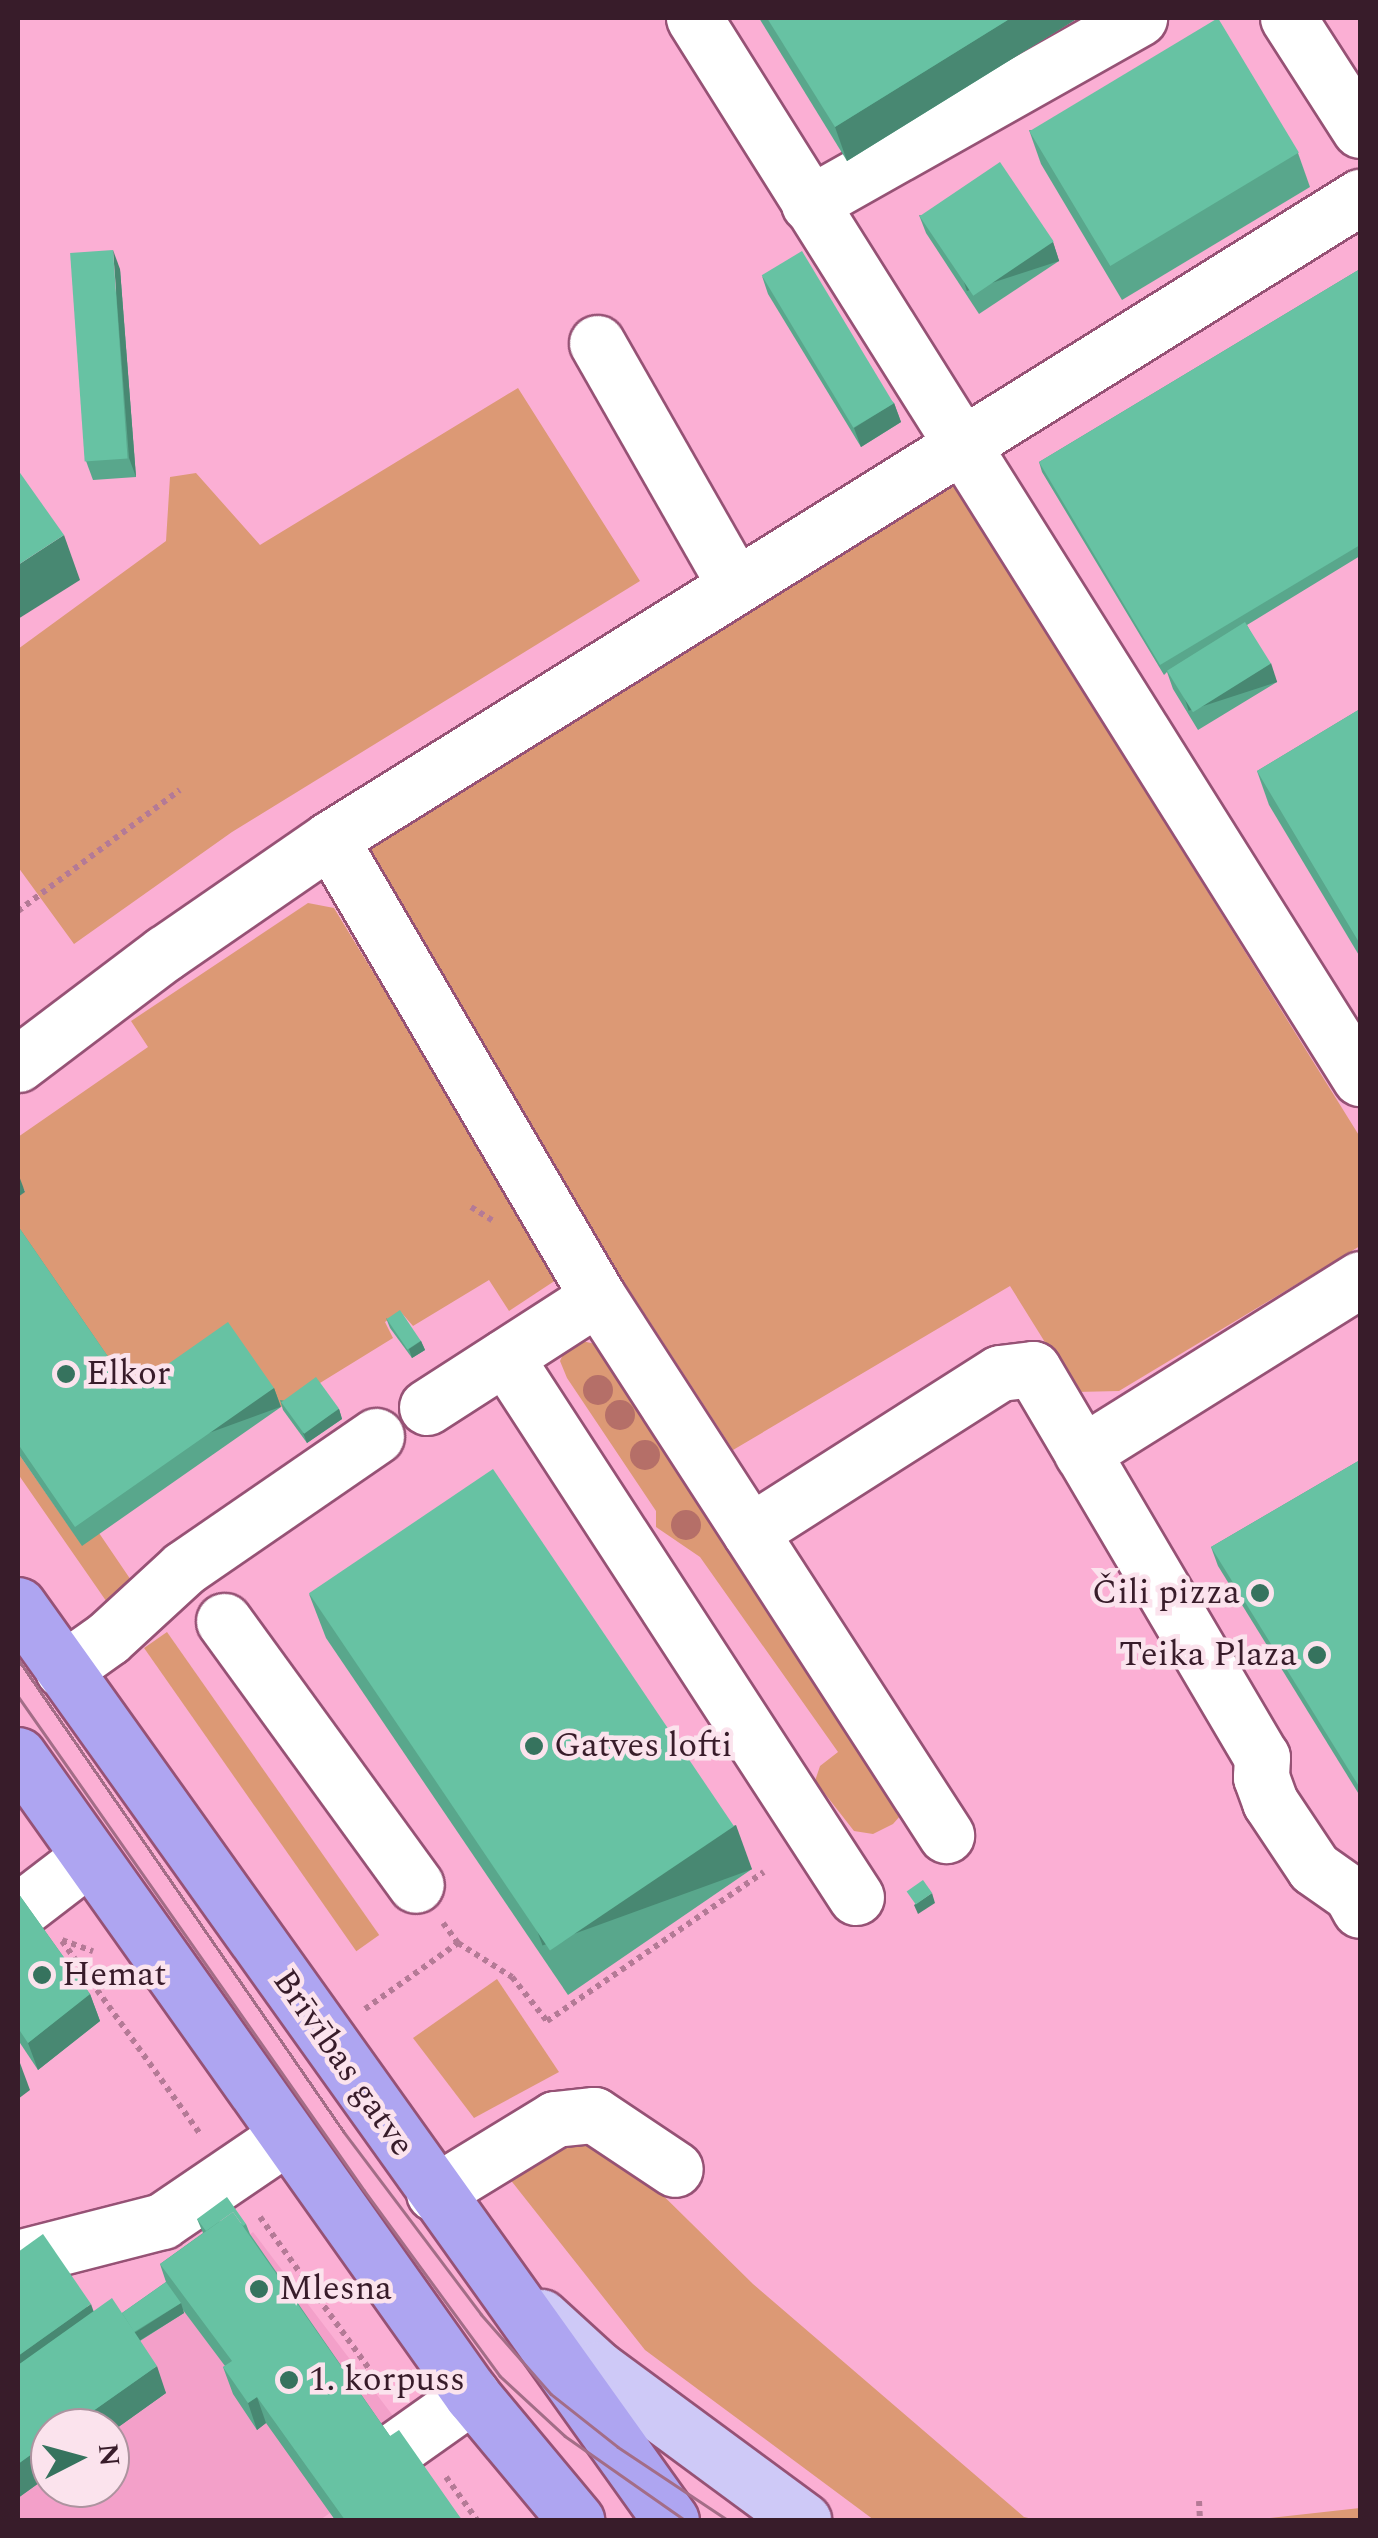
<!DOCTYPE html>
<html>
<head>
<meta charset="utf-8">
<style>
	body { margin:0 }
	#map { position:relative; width:1378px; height:2538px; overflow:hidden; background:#fbafd4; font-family:Spectral,serif }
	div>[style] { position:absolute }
	.built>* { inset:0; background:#f3a0c9 }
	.green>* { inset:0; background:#dc9975; transform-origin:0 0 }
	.path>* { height:6px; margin-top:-3px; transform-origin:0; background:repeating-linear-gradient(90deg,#b47a96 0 5px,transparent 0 10px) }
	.roads { filter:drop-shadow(2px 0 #965275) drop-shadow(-2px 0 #965275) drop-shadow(0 2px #965275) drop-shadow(0 -2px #965275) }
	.minor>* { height:55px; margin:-27.5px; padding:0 27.5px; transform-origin:27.5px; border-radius:27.5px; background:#fff }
	.major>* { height:55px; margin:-27.5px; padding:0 27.5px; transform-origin:27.5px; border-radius:27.5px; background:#cec9f7 }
	.highway>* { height:55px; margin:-27.5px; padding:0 27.5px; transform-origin:27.5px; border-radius:27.5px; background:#aea5f1 }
	.tram>* { height:2.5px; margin:-1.25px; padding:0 1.25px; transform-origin:1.25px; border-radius:1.25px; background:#a36d87 }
	.trees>* { width:30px; height:30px; margin:-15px; border-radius:50%; background:#b56f68 }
	.wall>* { inset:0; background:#59a78c }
	.shaded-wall>* { inset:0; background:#488872; transform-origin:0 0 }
	.building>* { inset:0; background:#67c2a3; transform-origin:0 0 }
	.dots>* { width:28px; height:28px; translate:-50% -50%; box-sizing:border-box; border:5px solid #fbe3ed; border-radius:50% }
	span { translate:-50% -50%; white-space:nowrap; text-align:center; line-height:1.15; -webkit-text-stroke:9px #fbe3ed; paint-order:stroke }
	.poi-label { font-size:35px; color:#381c2a }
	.left { translate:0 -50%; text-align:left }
	.right { translate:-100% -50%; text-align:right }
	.street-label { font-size:35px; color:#381c2a }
	.frame { position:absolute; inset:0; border:20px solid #381c2a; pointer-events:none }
	.north { position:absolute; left:30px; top:2408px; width:100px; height:100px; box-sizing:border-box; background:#fbe3ed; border:2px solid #ad939f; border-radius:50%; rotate:84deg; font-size:28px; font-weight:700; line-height:40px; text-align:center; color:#381c2a }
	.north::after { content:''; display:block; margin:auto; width:35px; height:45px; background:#36735e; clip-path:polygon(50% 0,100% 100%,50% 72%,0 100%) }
</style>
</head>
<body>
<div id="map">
	<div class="built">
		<div style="clip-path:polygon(evenodd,253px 2232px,419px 2450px,320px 2520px,18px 2520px,18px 2397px,253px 2232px,50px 2428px,110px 2428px,110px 2488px,50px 2488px,50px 2428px)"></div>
	</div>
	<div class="green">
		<div style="clip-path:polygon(518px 388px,640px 581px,232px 832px,74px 944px,18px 867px,18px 649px,166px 541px,170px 477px,196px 473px,260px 545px)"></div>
		<div style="clip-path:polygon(955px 485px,1360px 1137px,1360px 1246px,1119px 1391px,1076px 1392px,1010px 1286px,733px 1450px,598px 1242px,367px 848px)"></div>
		<div style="clip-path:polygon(308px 903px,334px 908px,559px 1278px,509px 1311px,489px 1280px,413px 1326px,400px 1311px,385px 1322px,393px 1338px,281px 1407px,235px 1341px,138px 1409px,18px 1235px,18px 1197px,25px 1191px,18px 1181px,18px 1137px,148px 1047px,131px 1021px)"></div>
		<div style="clip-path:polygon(582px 1341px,600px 1345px,901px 1815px,893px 1824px,873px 1834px,854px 1831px,815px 1781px,820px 1766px,838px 1752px,700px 1557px,656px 1527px,656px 1511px,567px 1378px,560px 1361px,566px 1348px)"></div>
		<div style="clip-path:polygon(18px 1453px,82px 1545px,99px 1533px,137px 1589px,111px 1608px,18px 1474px)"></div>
		<div style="left:167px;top:1632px;width:370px;height:28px;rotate:55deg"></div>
		<div style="clip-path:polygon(497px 1979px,559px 2072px,474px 2118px,413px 2038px)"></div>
		<div style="clip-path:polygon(594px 2145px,627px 2160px,753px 2284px,1024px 2517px,1037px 2520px,874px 2520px,645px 2350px,509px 2178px,560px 2147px)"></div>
		<div style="clip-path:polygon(1360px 2508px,1360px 2520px,1252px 2520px)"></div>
	</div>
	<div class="path">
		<div style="left:18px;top:911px;width:202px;rotate:-36.8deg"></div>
		<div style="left:471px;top:1207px;width:25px;rotate:32deg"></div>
		<div style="left:443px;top:1923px;width:25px;rotate:53deg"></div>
		<div style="left:458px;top:1943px;width:64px;rotate:32.2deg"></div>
		<div style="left:512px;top:1977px;width:56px;rotate:51.5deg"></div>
		<div style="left:547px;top:2021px;width:263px;rotate:-34.5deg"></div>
		<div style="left:62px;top:1940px;width:33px;rotate:20deg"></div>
		<div style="left:62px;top:1941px;width:237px;rotate:54.4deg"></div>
		<div style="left:365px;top:2009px;width:114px;rotate:-35.4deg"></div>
		<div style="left:260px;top:2217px;width:218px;rotate:54.3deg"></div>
		<div style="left:446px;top:2477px;width:53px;rotate:54.2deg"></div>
		<div style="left:1199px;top:2501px;width:19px;rotate:87deg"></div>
	</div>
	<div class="roads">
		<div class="minor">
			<div style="left:694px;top:18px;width:1252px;rotate:57.86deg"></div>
			<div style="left:1288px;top:18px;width:133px;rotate:57.3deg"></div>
			<div style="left:809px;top:204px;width:379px;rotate:-29.4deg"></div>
			<div style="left:597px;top:343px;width:276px;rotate:60.3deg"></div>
			<div style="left:330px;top:839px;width:531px;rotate:59.67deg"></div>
			<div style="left:598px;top:1297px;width:641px;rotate:57.1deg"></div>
			<div style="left:18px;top:1064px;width:184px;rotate:-37.1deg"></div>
			<div style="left:165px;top:953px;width:201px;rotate:-34.6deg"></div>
			<div style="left:330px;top:839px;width:1214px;rotate:-31.94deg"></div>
			<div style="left:505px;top:1357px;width:644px;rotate:56.98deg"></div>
			<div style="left:427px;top:1407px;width:203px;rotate:-32.8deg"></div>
			<div style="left:1082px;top:1453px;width:328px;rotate:-32deg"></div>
			<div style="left:750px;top:1532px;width:296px;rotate:-32.5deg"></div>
			<div style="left:1000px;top:1373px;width:33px;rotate:-7deg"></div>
			<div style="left:1033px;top:1369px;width:451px;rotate:59.5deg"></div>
			<div style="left:1262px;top:1757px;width:20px;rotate:93deg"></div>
			<div style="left:1261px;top:1777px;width:27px;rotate:70deg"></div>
			<div style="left:1270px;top:1802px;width:79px;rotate:56.3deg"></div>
			<div style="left:1314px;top:1868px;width:45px;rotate:35.1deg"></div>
			<div style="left:1351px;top:1894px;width:18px;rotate:61deg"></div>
			<div style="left:224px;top:1621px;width:326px;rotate:54deg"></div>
			<div style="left:63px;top:1670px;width:55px;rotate:-35.4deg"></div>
			<div style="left:108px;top:1638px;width:103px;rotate:-42.6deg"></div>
			<div style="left:184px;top:1568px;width:233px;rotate:-34.5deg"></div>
			<div style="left:20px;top:1910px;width:87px;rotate:-37.5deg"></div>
			<div style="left:434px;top:2193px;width:142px;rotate:-31.4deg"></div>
			<div style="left:555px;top:2119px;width:39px;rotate:-6deg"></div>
			<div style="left:594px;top:2115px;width:97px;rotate:33.7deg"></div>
			<div style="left:18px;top:2258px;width:149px;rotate:-14.4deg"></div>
			<div style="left:162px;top:2221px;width:151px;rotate:-34.2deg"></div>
			<div style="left:393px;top:2451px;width:97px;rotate:-35.3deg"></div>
		</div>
		<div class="major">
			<div style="left:541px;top:2317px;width:77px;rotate:42.4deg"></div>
			<div style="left:598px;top:2369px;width:255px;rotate:36.4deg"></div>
		</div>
		<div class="highway">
			<div style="left:18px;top:1605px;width:1124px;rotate:54.49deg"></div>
			<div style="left:18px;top:1755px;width:785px;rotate:54.65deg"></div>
			<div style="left:472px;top:2395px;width:163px;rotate:50.2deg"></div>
		</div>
	</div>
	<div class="tram">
		<div style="left:18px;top:1659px;width:574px;rotate:55.42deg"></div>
		<div style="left:344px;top:2132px;width:228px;rotate:53deg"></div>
		<div style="left:481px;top:2314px;width:106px;rotate:48.8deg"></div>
		<div style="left:551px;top:2394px;width:85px;rotate:38.3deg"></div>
		<div style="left:618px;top:2447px;width:132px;rotate:33.6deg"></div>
		<div style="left:18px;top:1696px;width:603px;rotate:54.99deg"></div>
		<div style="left:364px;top:2190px;width:230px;rotate:53.8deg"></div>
		<div style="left:500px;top:2376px;width:88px;rotate:42.7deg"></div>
		<div style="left:565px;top:2436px;width:146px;rotate:35deg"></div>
	</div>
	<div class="trees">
		<div style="left:598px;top:1390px"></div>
		<div style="left:620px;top:1415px"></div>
		<div style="left:645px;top:1455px"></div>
		<div style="left:686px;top:1525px"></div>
	</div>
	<div class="wall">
		<div style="clip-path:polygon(759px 18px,1078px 18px,847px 161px)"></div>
		<div style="clip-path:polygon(1029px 130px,1298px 153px,1310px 187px,1122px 300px,1041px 164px)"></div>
		<div style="clip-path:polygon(919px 215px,1053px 242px,1059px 261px,979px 314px,926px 233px)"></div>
		<div style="clip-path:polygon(120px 269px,136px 477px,93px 480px,86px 461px)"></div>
		<div style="clip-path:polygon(1360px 269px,1360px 556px,1247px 625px,1277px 682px,1198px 730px,1173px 689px,1167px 672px,1164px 675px,1042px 472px,1039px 462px)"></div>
		<div style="clip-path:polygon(762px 276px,894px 403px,901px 422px,861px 447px,768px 294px)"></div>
		<div style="clip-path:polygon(1360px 709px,1360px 957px,1269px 805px,1257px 771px)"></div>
		<div style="clip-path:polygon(18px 1226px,131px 1390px,274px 1388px,281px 1407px,82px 1546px,18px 1453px)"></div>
		<div style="clip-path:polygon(386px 1318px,421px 1341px,425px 1350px,412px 1358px,390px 1328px)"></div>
		<div style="clip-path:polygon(280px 1400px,339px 1409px,342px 1419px,307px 1443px,283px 1410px)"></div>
		<div style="clip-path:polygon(1360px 1460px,1360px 1796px,1218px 1566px,1211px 1547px)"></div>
		<div style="clip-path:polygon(309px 1594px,752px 1869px,568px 1995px,326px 1638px)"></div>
		<div style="clip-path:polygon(18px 1893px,90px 1994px,100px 2021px,38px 2070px,18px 2040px)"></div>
		<div style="clip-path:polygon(197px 2219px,246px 2224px,250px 2234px,390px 2436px,462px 2520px,335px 2520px,266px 2423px,257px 2430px,233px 2394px,223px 2367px,225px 2366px,183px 2310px,184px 2313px,140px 2341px,166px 2393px,110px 2433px,110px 2428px,50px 2475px,18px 2498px,18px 2252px,93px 2311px,122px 2313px,166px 2282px,160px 2264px,203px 2233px)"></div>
	</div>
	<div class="shaded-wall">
		<div style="clip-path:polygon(1011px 18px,1078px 18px,847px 161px,835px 127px)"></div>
		<div style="left:1053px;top:242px;width:20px;height:97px;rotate:72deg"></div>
		<div style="clip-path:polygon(113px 250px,120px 269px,136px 477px,129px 458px)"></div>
		<div style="clip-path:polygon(894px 403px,901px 422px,861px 447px,854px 428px)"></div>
		<div style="clip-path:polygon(64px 535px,80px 580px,18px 619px,18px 565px)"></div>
		<div style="left:1271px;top:663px;width:20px;height:93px;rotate:72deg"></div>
		<div style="clip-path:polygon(18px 1173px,25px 1192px,18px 1197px)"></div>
		<div style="clip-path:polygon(421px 1341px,425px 1350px,412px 1358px,409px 1349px)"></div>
		<div style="left:274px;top:1388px;width:20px;height:243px;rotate:70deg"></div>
		<div style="clip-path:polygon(339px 1409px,342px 1419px,307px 1443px,303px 1433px)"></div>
		<div style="left:736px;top:1825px;width:47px;height:223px;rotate:70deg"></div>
		<div style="clip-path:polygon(932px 1893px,935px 1903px,918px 1914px,914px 1905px)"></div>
		<div style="clip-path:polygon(90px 1994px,100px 2021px,38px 2070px,28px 2043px)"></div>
		<div style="clip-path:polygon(20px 2063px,30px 2090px,18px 2099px,18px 2065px)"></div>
		<div style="clip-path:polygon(181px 2303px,184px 2313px,134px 2344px,131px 2335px)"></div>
		<div style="clip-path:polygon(91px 2304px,103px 2338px,18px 2399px,18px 2356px)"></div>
		<div style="clip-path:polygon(157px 2366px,166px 2393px,110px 2433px,110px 2428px,69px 2428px)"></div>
		<div style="clip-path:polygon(257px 2397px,266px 2423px,257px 2430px,248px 2403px)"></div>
		<div style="clip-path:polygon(50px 2441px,50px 2475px,18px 2498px,18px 2464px)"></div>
	</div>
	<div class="building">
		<div style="clip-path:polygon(767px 18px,1011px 18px,835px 127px)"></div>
		<div style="left:1218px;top:18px;width:157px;height:220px;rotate:59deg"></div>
		<div style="left:1000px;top:162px;width:96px;height:97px;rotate:56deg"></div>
		<div style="left:113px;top:250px;width:209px;height:43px;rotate:86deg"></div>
		<div style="left:802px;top:251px;width:178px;height:47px;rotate:59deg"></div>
		<div style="clip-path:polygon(1360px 269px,1360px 545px,1160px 665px,1039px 462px)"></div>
		<div style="clip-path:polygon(18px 470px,64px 535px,18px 565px)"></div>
		<div style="left:1245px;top:622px;width:49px;height:92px;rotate:58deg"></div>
		<div style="clip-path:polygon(1360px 709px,1360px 944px,1257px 771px)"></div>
		<div style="clip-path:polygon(18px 1226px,131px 1390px,228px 1322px,274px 1388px,75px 1527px,18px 1444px)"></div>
		<div style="left:400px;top:1310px;width:37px;height:16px;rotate:56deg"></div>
		<div style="left:316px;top:1377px;width:39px;height:43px;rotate:54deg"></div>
		<div style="clip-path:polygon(1360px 1460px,1360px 1788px,1211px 1547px)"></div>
		<div style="left:493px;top:1469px;width:431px;height:222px;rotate:56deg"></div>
		<div style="left:923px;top:1880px;width:16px;height:20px;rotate:55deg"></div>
		<div style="clip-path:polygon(18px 1893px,90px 1994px,28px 2043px,18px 2028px)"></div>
		<div style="clip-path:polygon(227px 2197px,246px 2224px,243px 2226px,233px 2212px,206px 2231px,197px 2219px)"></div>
		<div style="clip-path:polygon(233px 2212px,390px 2436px,399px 2430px,462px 2520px,345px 2520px,257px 2397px,248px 2403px,223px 2367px,232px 2361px,160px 2264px)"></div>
		<div style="clip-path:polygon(43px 2234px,91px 2304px,18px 2356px,18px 2252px)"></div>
		<div style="clip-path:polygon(166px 2282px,181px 2303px,134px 2332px,122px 2313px)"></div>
		<div style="clip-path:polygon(112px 2298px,157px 2366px,69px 2428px,50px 2428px,50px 2441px,18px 2464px,18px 2365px)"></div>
	</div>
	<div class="dots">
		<div style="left:66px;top:1374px;background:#36735e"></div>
		<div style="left:1260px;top:1593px;background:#36735e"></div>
		<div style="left:1317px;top:1655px;background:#36735e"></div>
		<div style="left:534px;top:1746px;background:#36735e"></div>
		<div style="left:42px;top:1975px;background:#36735e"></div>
		<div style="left:259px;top:2289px;background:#36735e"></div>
		<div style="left:289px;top:2380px;background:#36735e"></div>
	</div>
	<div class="poi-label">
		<span class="left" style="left:86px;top:1374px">Elkor</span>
		<span class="right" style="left:1240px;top:1593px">Čili pizza</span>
		<span class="right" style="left:1297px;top:1655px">Teika Plaza</span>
		<span class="left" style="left:554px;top:1746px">Gatves lofti</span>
		<span class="left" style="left:62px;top:1975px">Hemat</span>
		<span class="left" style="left:279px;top:2289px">Mlesna</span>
		<span class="left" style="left:309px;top:2380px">1. korpuss</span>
	</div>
	<div class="street-label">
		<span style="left:343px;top:2063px;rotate:55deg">Brīvības gatve</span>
	</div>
	<div class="frame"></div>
	<div class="north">N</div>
</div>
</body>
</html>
